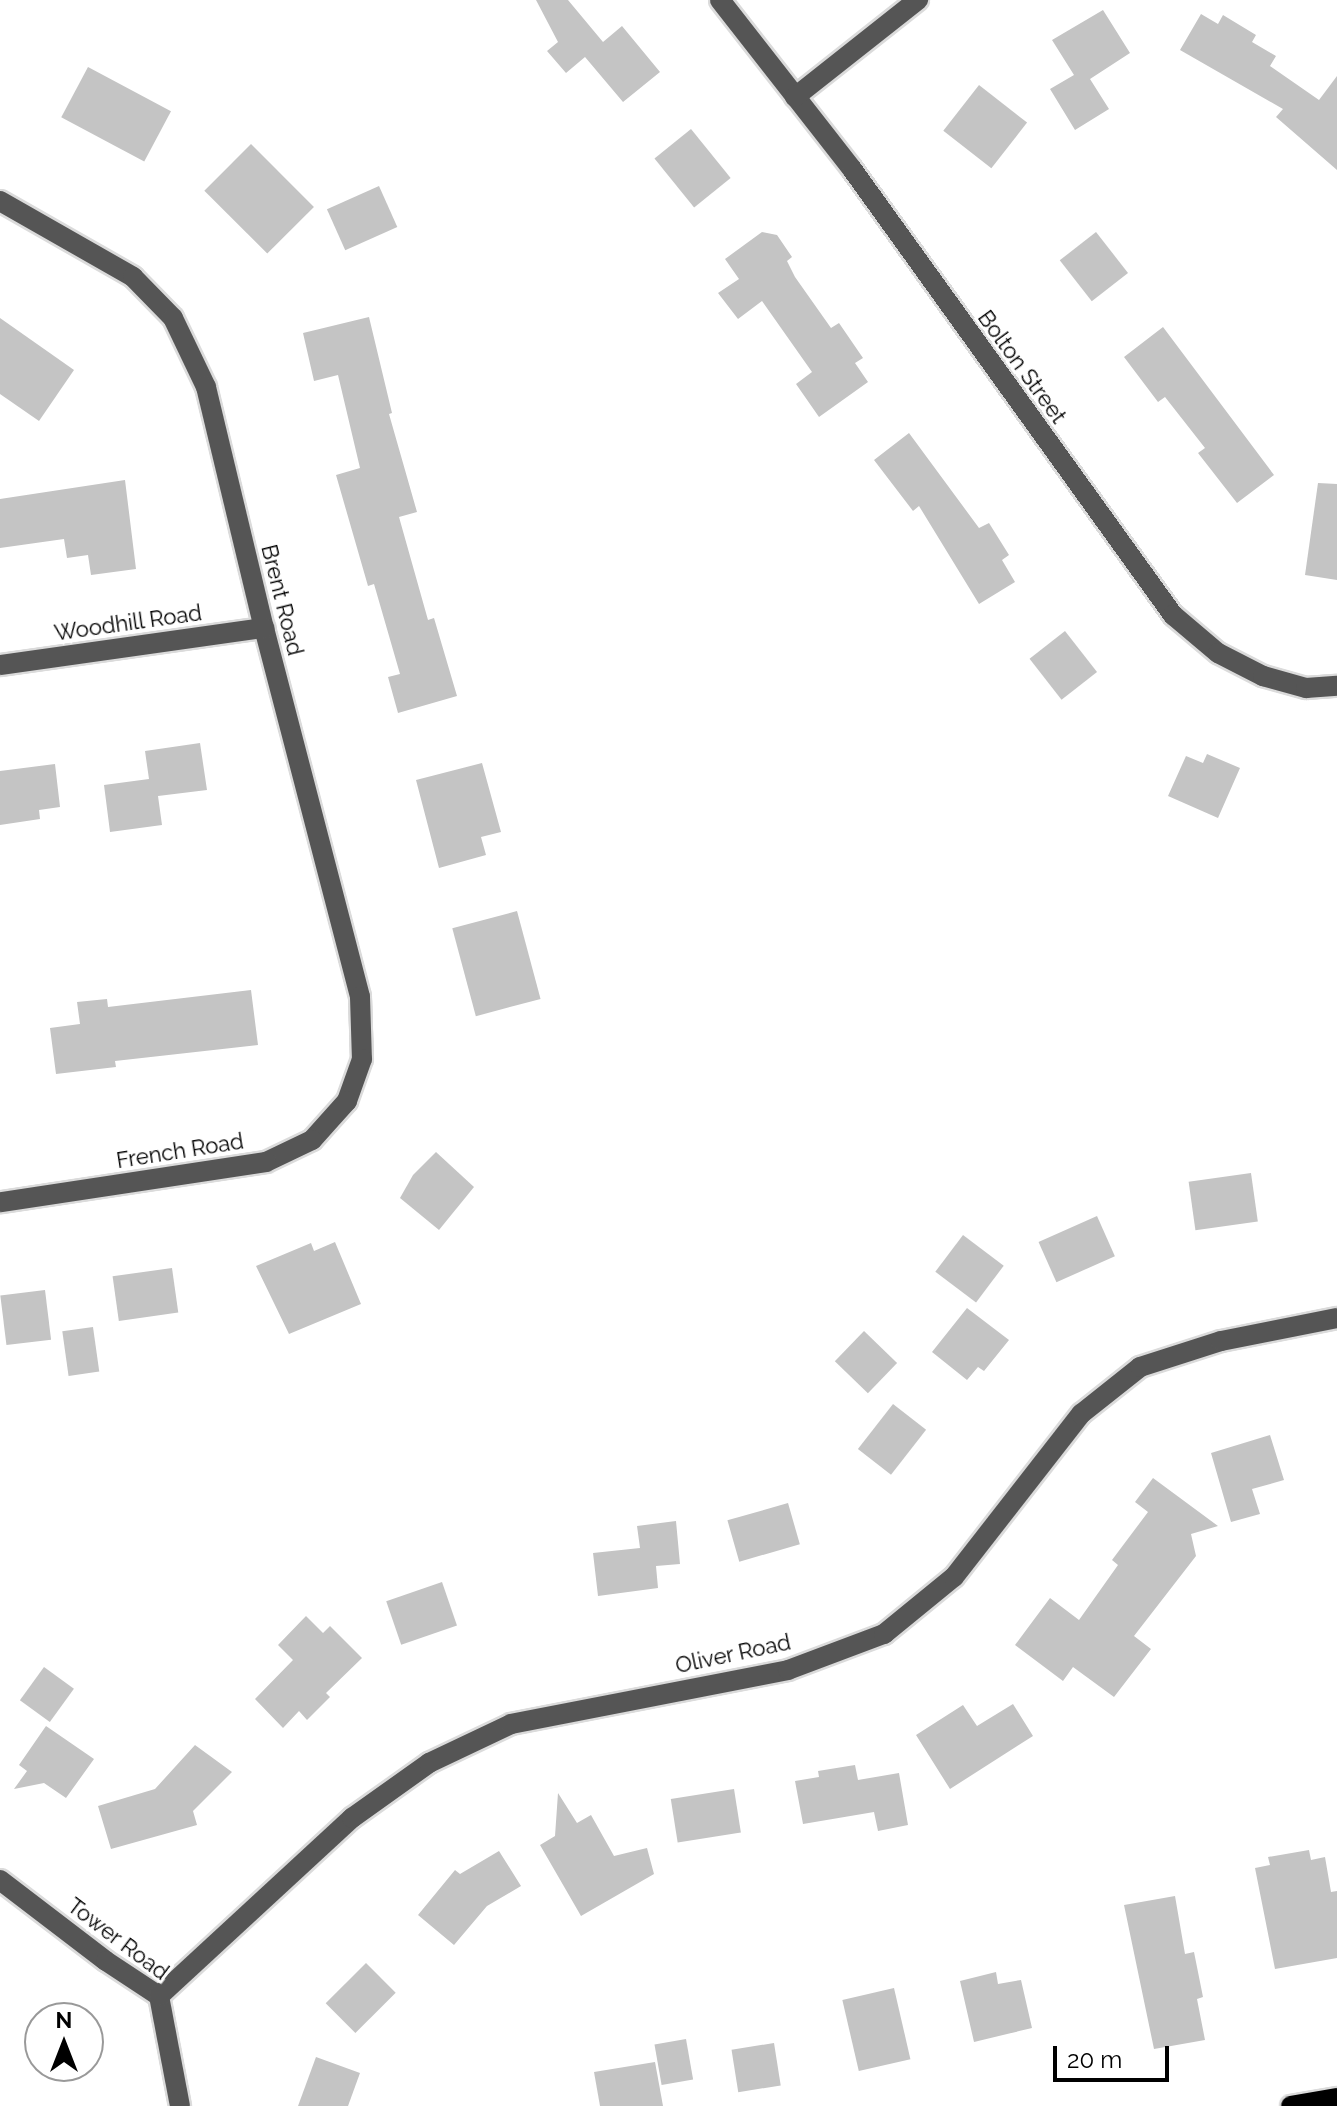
<!DOCTYPE html>
<html>
<head>
<meta charset="utf-8">
<style>
	body { margin:0 }
	#map { position:relative; width:1337px; height:2106px; overflow:hidden; background:#fff; font-family:Raleway,sans-serif }
	div>[style] { position:absolute }
	.building>* { inset:0; background:#c4c4c4; transform-origin:0 0 }
	.roads { filter:drop-shadow(2px 0 #dbdbdb) drop-shadow(-2px 0 #dbdbdb) drop-shadow(0 2px #dbdbdb) drop-shadow(0 -2px #dbdbdb) }
	.minor>* { height:20px; margin:-10px; padding:0 10px; transform-origin:10px; border-radius:10px; background:#555 }
	.major>* { height:20px; margin:-10px; padding:0 10px; transform-origin:10px; border-radius:10px; background:#000 }
	span { translate:-50% -50%; white-space:nowrap; text-align:center; line-height:1.15; -webkit-text-stroke:6px #fff; paint-order:stroke }
	.street-label { font-size:22px; color:#000 }
	.north { position:absolute; left:24px; top:2002px; width:80px; height:80px; box-sizing:border-box; background:#fff; border:2px solid #999; border-radius:50%; rotate:0deg; font-size:22px; font-weight:700; line-height:32px; text-align:center; color:#000 }
	.north::after { content:''; display:block; margin:auto; width:28px; height:36px; background:#000; clip-path:polygon(50% 0,100% 100%,50% 72%,0 100%) }
	.scale { position:absolute; left:1053px; top:2046px; width:116px; height:36px; box-sizing:border-box; border:4px solid #000; border-top:0; padding-left:10px; font-size:24px; line-height:28px; white-space:nowrap; color:#000; -webkit-text-stroke:6px #fff; paint-order:stroke }
</style>
</head>
<body>
<div id="map">
	<div class="building">
		<div style="clip-path:polygon(536px 0,568px 0,603px 42px,622px 26px,660px 72px,623px 102px,585px 57px,566px 73px,547px 51px,558px 42px)"></div>
		<div style="clip-path:polygon(1103px 10px,1130px 53px,1090px 79px,1109px 109px,1075px 130px,1050px 89px,1074px 75px,1052px 40px)"></div>
		<div style="clip-path:polygon(1201px 14px,1218px 24px,1223px 15px,1256px 35px,1252px 42px,1276px 56px,1270px 66px,1319px 100px,1337px 76px,1337px 170px,1276px 117px,1283px 109px,1180px 50px)"></div>
		<div style="left:88px;top:67px;width:94px;height:57px;rotate:28deg"></div>
		<div style="left:979px;top:85px;width:61px;height:58px;rotate:38deg"></div>
		<div style="left:691px;top:129px;width:63px;height:47px;rotate:51deg"></div>
		<div style="left:251px;top:144px;width:89px;height:66px;rotate:45deg"></div>
		<div style="left:379px;top:186px;width:45px;height:57px;rotate:66deg"></div>
		<div style="clip-path:polygon(762px 232px,777px 235px,792px 257px,787px 261px,795px 277px,831px 328px,839px 323px,863px 358px,855px 363px,868px 382px,819px 417px,796px 384px,812px 372px,762px 301px,738px 319px,718px 293px,739px 279px,725px 259px)"></div>
		<div style="left:1096px;top:232px;width:52px;height:46px;rotate:52deg"></div>
		<div style="clip-path:polygon(369px 317px,392px 413px,389px 414px,417px 512px,399px 517px,428px 620px,434px 618px,457px 696px,398px 713px,388px 677px,400px 674px,374px 584px,368px 586px,336px 475px,360px 468px,338px 375px,314px 381px,303px 333px)"></div>
		<div style="clip-path:polygon(0 318px,74px 370px,39px 421px,0 394px)"></div>
		<div style="clip-path:polygon(1163px 327px,1274px 475px,1237px 503px,1198px 453px,1205px 448px,1165px 397px,1158px 402px,1124px 357px)"></div>
		<div style="clip-path:polygon(909px 433px,979px 528px,989px 523px,1009px 555px,1002px 560px,1015px 582px,979px 604px,919px 506px,913px 511px,874px 460px)"></div>
		<div style="clip-path:polygon(125px 480px,136px 569px,91px 575px,88px 555px,67px 558px,64px 539px,0 548px,0 499px)"></div>
		<div style="clip-path:polygon(1318px 483px,1337px 484px,1337px 580px,1305px 575px)"></div>
		<div style="left:1065px;top:631px;width:52px;height:45px;rotate:52deg"></div>
		<div style="clip-path:polygon(200px 743px,207px 790px,158px 796px,162px 825px,110px 832px,104px 785px,149px 779px,145px 751px)"></div>
		<div style="clip-path:polygon(1207px 754px,1240px 768px,1218px 818px,1168px 796px,1186px 756px,1203px 763px)"></div>
		<div style="clip-path:polygon(482px 763px,501px 832px,481px 837px,486px 855px,439px 868px,416px 780px)"></div>
		<div style="clip-path:polygon(55px 764px,60px 807px,39px 810px,40px 819px,0 825px,0 771px)"></div>
		<div style="left:517px;top:911px;width:91px;height:67px;rotate:75deg"></div>
		<div style="clip-path:polygon(251px 990px,258px 1045px,115px 1061px,116px 1067px,56px 1074px,50px 1028px,80px 1024px,77px 1002px,107px 999px,108px 1007px)"></div>
		<div style="clip-path:polygon(436px 1152px,474px 1187px,439px 1230px,400px 1198px,413px 1175px)"></div>
		<div style="left:1251px;top:1173px;width:49px;height:63px;rotate:82deg"></div>
		<div style="left:1097px;top:1216px;width:44px;height:64px;rotate:66deg"></div>
		<div style="left:963px;top:1235px;width:51px;height:46px;rotate:37deg"></div>
		<div style="clip-path:polygon(335px 1242px,361px 1304px,289px 1334px,256px 1266px,311px 1243px,314px 1251px)"></div>
		<div style="left:172px;top:1268px;width:45px;height:60px;rotate:82deg"></div>
		<div style="left:45px;top:1290px;width:50px;height:45px;rotate:83deg"></div>
		<div style="clip-path:polygon(967px 1308px,1009px 1340px,984px 1371px,978px 1367px,967px 1380px,932px 1352px)"></div>
		<div style="left:93px;top:1327px;width:45px;height:31px;rotate:82deg"></div>
		<div style="left:864px;top:1331px;width:46px;height:42px;rotate:44deg"></div>
		<div style="left:893px;top:1404px;width:42px;height:57px;rotate:38deg"></div>
		<div style="clip-path:polygon(1270px 1435px,1284px 1480px,1252px 1489px,1260px 1514px,1231px 1522px,1211px 1453px)"></div>
		<div style="clip-path:polygon(1153px 1478px,1218px 1526px,1191px 1534px,1196px 1556px,1134px 1636px,1151px 1649px,1114px 1697px,1073px 1667px,1063px 1681px,1015px 1645px,1050px 1598px,1079px 1620px,1118px 1565px,1112px 1560px,1148px 1512px,1135px 1502px)"></div>
		<div style="left:788px;top:1503px;width:43px;height:63px;rotate:74deg"></div>
		<div style="clip-path:polygon(676px 1521px,680px 1564px,656px 1566px,658px 1588px,598px 1596px,593px 1553px,640px 1548px,637px 1526px)"></div>
		<div style="left:442px;top:1582px;width:46px;height:59px;rotate:71deg"></div>
		<div style="clip-path:polygon(306px 1616px,323px 1633px,330px 1626px,362px 1658px,326px 1693px,330px 1697px,307px 1720px,299px 1711px,283px 1728px,255px 1699px,293px 1660px,278px 1645px)"></div>
		<div style="left:44px;top:1667px;width:37px;height:41px;rotate:36deg"></div>
		<div style="clip-path:polygon(1013px 1704px,1033px 1736px,950px 1789px,916px 1735px,963px 1705px,977px 1726px)"></div>
		<div style="clip-path:polygon(46px 1726px,94px 1759px,66px 1798px,44px 1783px,14px 1789px,27px 1771px,19px 1765px)"></div>
		<div style="clip-path:polygon(195px 1745px,232px 1772px,193px 1811px,197px 1825px,111px 1849px,98px 1806px,155px 1789px)"></div>
		<div style="clip-path:polygon(855px 1765px,858px 1780px,899px 1773px,908px 1825px,878px 1831px,874px 1812px,803px 1824px,795px 1781px,819px 1777px,818px 1771px)"></div>
		<div style="left:734px;top:1789px;width:44px;height:64px;rotate:81deg"></div>
		<div style="clip-path:polygon(558px 1793px,577px 1823px,591px 1815px,614px 1856px,647px 1848px,654px 1874px,581px 1916px,540px 1845px,555px 1836px)"></div>
		<div style="clip-path:polygon(1309px 1850px,1311px 1860px,1325px 1857px,1331px 1892px,1337px 1891px,1337px 1958px,1275px 1969px,1255px 1868px,1270px 1865px,1268px 1857px)"></div>
		<div style="clip-path:polygon(499px 1851px,521px 1886px,487px 1906px,454px 1945px,418px 1915px,455px 1870px,460px 1874px)"></div>
		<div style="clip-path:polygon(1175px 1896px,1185px 1954px,1194px 1952px,1203px 1997px,1197px 1999px,1205px 2040px,1154px 2049px,1124px 1905px)"></div>
		<div style="left:366px;top:1963px;width:42px;height:57px;rotate:45deg"></div>
		<div style="clip-path:polygon(996px 1972px,998px 1984px,1021px 1980px,1032px 2028px,974px 2042px,960px 1981px)"></div>
		<div style="left:894px;top:1988px;width:73px;height:53px;rotate:77deg"></div>
		<div style="left:686px;top:2039px;width:41px;height:32px;rotate:80deg"></div>
		<div style="left:774px;top:2043px;width:43px;height:43px;rotate:81deg"></div>
		<div style="clip-path:polygon(316px 2057px,360px 2073px,348px 2106px,298px 2106px)"></div>
		<div style="clip-path:polygon(655px 2062px,663px 2106px,600px 2106px,594px 2072px)"></div>
	</div>
	<div class="roads">
		<div class="minor">
			<div style="left:720px;top:0;width:214px;rotate:52deg"></div>
			<div style="left:852px;top:169px;width:550px;rotate:54.26deg"></div>
			<div style="left:1173px;top:615px;width:59px;rotate:40.2deg"></div>
			<div style="left:1218px;top:653px;width:51px;rotate:27.1deg"></div>
			<div style="left:1263px;top:676px;width:45px;rotate:15.6deg"></div>
			<div style="left:1306px;top:688px;width:31px;rotate:-4deg"></div>
			<div style="left:795px;top:97px;width:157px;rotate:-38.3deg"></div>
			<div style="left:0;top:201px;width:153px;rotate:29.7deg"></div>
			<div style="left:133px;top:277px;width:57px;rotate:45.7deg"></div>
			<div style="left:173px;top:318px;width:76px;rotate:64.4deg"></div>
			<div style="left:206px;top:387px;width:248px;rotate:76.5deg"></div>
			<div style="left:264px;top:628px;width:381px;rotate:75.4deg"></div>
			<div style="left:360px;top:997px;width:62px;rotate:88.2deg"></div>
			<div style="left:362px;top:1059px;width:45px;rotate:109.7deg"></div>
			<div style="left:347px;top:1101px;width:52px;rotate:131.9deg"></div>
			<div style="left:312px;top:1140px;width:51px;rotate:154.4deg"></div>
			<div style="left:266px;top:1162px;width:269px;rotate:171.4deg"></div>
			<div style="left:0;top:665px;width:267px;rotate:-8deg"></div>
			<div style="left:0;top:1880px;width:133px;rotate:37.4deg"></div>
			<div style="left:106px;top:1961px;width:64px;rotate:33.4deg"></div>
			<div style="left:159px;top:1996px;width:112px;rotate:79.2deg"></div>
			<div style="left:159px;top:1996px;width:263px;rotate:-42.7deg"></div>
			<div style="left:352px;top:1818px;width:95px;rotate:-35.5deg"></div>
			<div style="left:429px;top:1763px;width:91px;rotate:-25.4deg"></div>
			<div style="left:511px;top:1724px;width:282px;rotate:-11deg"></div>
			<div style="left:788px;top:1670px;width:103px;rotate:-20.6deg"></div>
			<div style="left:884px;top:1634px;width:90px;rotate:-39.2deg"></div>
			<div style="left:954px;top:1577px;width:207px;rotate:-52.1deg"></div>
			<div style="left:1081px;top:1414px;width:75px;rotate:-38.5deg"></div>
			<div style="left:1140px;top:1367px;width:85px;rotate:-17.8deg"></div>
			<div style="left:1221px;top:1341px;width:118px;rotate:-11.2deg"></div>
		</div>
		<div class="major">
			<div style="left:1291px;top:2106px;width:47px;rotate:-9.9deg"></div>
		</div>
	</div>
	<div class="street-label">
		<span style="left:1022px;top:367px;rotate:54deg">Bolton Street</span>
		<span style="left:282px;top:600px;rotate:76deg">Brent Road</span>
		<span style="left:128px;top:623px;rotate:-8deg">Woodhill Road</span>
		<span style="left:180px;top:1151px;rotate:-9deg">French Road</span>
		<span style="left:733px;top:1654px;rotate:-12deg">Oliver Road</span>
		<span style="left:118px;top:1939px;rotate:37deg">Tower Road</span>
	</div>
	<div class="north">N</div>
	<div class="scale">20 m</div>
</div>
</body>
</html>
